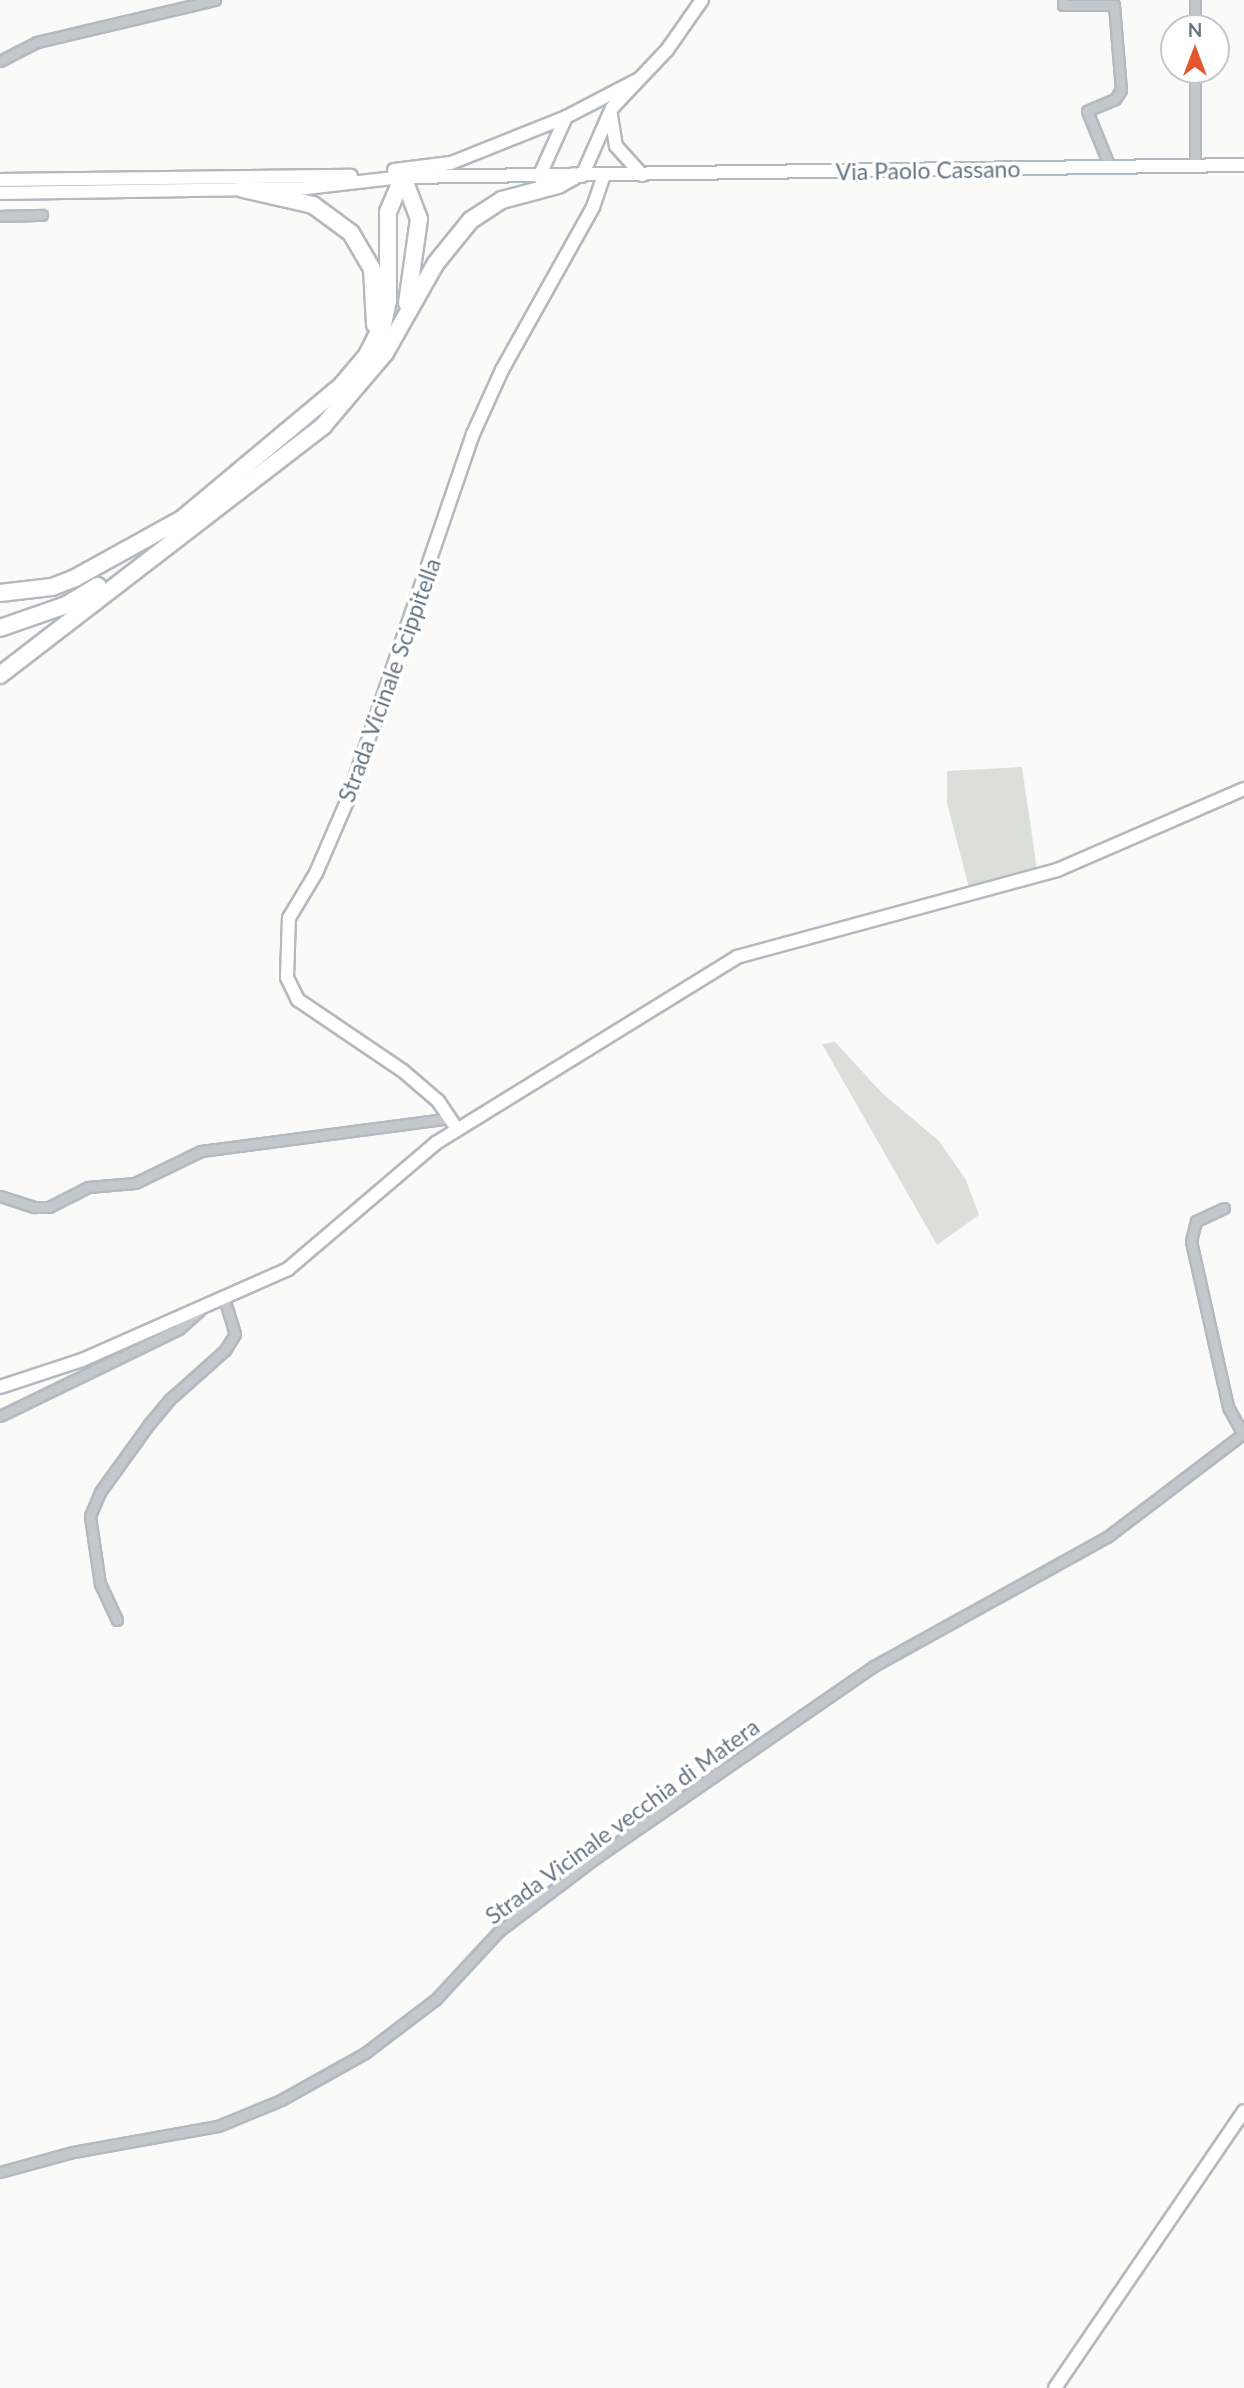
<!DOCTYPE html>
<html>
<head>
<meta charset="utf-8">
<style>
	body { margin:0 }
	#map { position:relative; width:1244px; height:2388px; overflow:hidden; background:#fafaf8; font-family:Lato,sans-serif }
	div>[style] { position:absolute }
	.green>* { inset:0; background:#dadfd7 }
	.roads { filter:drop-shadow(2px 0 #b3babf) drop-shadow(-2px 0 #b3babf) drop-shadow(0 2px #b3babf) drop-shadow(0 -2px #b3babf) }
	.street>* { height:9px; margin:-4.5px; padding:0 4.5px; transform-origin:4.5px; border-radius:4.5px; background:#c3c8cc }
	.secondary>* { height:12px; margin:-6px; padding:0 6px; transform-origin:6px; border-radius:6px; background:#fff }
	.highway>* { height:16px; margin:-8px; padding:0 8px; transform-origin:8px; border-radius:8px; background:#fff }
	span { translate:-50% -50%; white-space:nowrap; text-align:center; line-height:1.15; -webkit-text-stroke:7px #fff; paint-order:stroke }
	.street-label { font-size:23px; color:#657683 }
	.north { position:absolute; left:1160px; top:14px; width:70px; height:70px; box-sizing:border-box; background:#fff; border:2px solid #c1c8cd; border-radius:50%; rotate:0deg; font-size:19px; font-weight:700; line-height:28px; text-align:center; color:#657683 }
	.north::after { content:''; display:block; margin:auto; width:24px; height:32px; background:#e4572e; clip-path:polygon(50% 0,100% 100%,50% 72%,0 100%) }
</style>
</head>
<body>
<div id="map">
	<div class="green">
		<div style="clip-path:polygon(1022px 767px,1037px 870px,969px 888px,947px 803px,947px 771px)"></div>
		<div style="clip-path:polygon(835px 1042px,882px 1093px,939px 1141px,966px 1180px,979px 1215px,937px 1245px,822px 1044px)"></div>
	</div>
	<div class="roads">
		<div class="street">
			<div style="left:1063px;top:0;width:5px;rotate:90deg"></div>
			<div style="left:1063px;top:5px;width:51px"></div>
			<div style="left:1114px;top:5px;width:85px;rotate:85.3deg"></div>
			<div style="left:1121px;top:90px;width:11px;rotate:124deg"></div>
			<div style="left:1115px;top:99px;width:30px;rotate:157deg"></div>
			<div style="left:1087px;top:111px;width:61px;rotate:67.7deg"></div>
			<div style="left:1195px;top:0;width:28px;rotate:90deg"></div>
			<div style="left:0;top:61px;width:42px;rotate:-27.2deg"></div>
			<div style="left:37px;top:42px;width:183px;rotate:-13.3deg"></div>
			<div style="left:1195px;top:70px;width:96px;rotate:90deg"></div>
			<div style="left:0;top:216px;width:42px;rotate:-1.4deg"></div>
			<div style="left:0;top:1196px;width:36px;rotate:18deg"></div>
			<div style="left:34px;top:1207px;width:15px"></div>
			<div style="left:49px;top:1207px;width:44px;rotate:-27.1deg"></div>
			<div style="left:88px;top:1187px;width:47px;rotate:-4.9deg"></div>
			<div style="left:135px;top:1183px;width:73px;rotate:-25.9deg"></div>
			<div style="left:201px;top:1151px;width:252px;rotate:-7.5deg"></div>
			<div style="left:1224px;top:1208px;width:31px;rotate:155deg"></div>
			<div style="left:1196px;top:1221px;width:21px;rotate:104deg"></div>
			<div style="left:1191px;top:1241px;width:170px;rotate:77.4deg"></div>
			<div style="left:1228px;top:1407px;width:31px;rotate:61deg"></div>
			<div style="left:0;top:1416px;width:199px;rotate:-25.9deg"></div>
			<div style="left:179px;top:1329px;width:27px;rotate:-42deg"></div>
			<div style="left:117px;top:1620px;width:40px;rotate:-115deg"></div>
			<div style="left:100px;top:1584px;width:69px;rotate:-98.4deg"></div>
			<div style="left:90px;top:1516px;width:26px;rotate:-67deg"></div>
			<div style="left:100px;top:1492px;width:84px;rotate:-54.2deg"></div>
			<div style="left:149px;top:1424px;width:33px;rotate:-50deg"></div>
			<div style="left:170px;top:1399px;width:74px;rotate:-41.7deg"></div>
			<div style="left:225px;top:1350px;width:19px;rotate:-58deg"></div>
			<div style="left:235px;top:1334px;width:39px;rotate:-107deg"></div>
			<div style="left:0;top:2172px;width:76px;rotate:-15.3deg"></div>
			<div style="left:73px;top:2152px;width:147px;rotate:-10.2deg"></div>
			<div style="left:218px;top:2126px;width:68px;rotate:-22.4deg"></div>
			<div style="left:281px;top:2100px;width:96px;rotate:-29.2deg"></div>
			<div style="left:365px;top:2053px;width:89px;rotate:-37.3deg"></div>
			<div style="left:436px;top:1999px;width:93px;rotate:-47.2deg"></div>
			<div style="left:499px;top:1931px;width:123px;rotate:-37.1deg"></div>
			<div style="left:597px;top:1857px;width:336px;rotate:-34.6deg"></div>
			<div style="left:874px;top:1666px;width:266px;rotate:-29deg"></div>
			<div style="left:1107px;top:1537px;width:172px;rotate:-37.2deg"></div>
		</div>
		<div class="secondary">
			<div style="left:611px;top:115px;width:31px;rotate:81deg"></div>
			<div style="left:616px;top:146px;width:39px;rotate:48deg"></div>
			<div style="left:394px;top:170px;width:57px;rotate:-7deg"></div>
			<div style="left:451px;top:163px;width:124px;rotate:-21.8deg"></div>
			<div style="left:566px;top:117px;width:80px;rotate:-27.5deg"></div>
			<div style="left:582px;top:176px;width:74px;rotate:-66.2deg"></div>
			<div style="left:612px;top:108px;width:80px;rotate:-46.5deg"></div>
			<div style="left:667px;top:50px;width:61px;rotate:-55deg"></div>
			<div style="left:539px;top:177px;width:66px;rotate:-65.8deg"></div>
			<div style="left:0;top:180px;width:351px;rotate:-0.7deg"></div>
			<div style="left:0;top:193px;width:306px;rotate:-0.9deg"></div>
			<div style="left:306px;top:188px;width:98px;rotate:-6.5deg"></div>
			<div style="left:403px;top:177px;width:841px;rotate:-0.82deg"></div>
			<div style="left:457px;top:1129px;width:34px;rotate:-124deg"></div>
			<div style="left:438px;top:1101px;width:46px;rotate:-139.4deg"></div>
			<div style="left:403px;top:1071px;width:127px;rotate:-145.9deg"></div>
			<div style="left:298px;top:1000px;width:25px;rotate:-116deg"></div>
			<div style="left:287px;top:977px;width:59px;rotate:-88.1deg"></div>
			<div style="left:289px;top:918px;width:52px;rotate:-59deg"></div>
			<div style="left:316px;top:873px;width:81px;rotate:-66.6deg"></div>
			<div style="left:348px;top:799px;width:386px;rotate:-71.1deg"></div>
			<div style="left:473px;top:434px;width:70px;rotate:-65.6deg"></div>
			<div style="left:502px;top:370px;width:187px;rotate:-60.8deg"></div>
			<div style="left:593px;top:207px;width:34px;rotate:-71deg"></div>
			<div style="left:0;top:1387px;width:86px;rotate:-18.2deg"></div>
			<div style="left:82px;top:1360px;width:225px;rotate:-23.8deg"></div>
			<div style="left:288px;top:1269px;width:194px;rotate:-40.4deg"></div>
			<div style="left:436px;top:1143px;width:354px;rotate:-31.7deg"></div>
			<div style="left:737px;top:957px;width:332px;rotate:-15.2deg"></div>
			<div style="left:1057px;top:870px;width:204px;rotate:-23.4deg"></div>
			<div style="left:1055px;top:2388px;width:335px;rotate:-55.7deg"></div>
		</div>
		<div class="highway">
			<div style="left:403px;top:177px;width:45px;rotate:69.1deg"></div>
			<div style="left:419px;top:219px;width:85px;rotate:98.1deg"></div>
			<div style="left:243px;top:189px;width:72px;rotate:12.9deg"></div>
			<div style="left:313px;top:205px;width:47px;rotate:36.4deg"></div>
			<div style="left:351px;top:233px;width:42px;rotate:59.7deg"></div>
			<div style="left:372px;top:269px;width:56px;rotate:86.9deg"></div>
			<div style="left:0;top:593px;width:52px;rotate:-6.6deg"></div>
			<div style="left:52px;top:587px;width:25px;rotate:-21deg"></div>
			<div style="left:75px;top:578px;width:122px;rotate:-28.9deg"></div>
			<div style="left:182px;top:519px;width:209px;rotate:-39.9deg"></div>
			<div style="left:342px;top:385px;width:39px;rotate:-50deg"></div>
			<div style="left:367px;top:355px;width:35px;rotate:-63deg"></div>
			<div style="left:383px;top:324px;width:24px;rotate:-78deg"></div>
			<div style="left:388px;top:301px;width:89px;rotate:-90deg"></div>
			<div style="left:388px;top:212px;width:38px;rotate:-67deg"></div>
			<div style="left:0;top:628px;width:70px;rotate:-19.2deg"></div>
			<div style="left:66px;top:605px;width:37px;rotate:-31deg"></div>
			<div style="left:0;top:675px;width:408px;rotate:-37.6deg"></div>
			<div style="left:323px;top:426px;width:96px;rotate:-49.7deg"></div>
			<div style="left:385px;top:353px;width:103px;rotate:-60.5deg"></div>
			<div style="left:436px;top:263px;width:55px;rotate:-50.9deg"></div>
			<div style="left:471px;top:220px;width:37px;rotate:-33deg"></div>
			<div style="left:502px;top:200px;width:58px;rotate:-15deg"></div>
			<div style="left:558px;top:185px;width:18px;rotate:-29deg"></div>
		</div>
	</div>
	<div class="street-label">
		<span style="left:928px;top:170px;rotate:-1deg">Via Paolo Cassano</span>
		<span style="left:389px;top:680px;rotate:-70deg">Strada Vicinale Scippitella</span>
		<span style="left:622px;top:1821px;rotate:-36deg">Strada Vicinale vecchia di Matera</span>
	</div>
	<div class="north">N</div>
</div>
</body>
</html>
